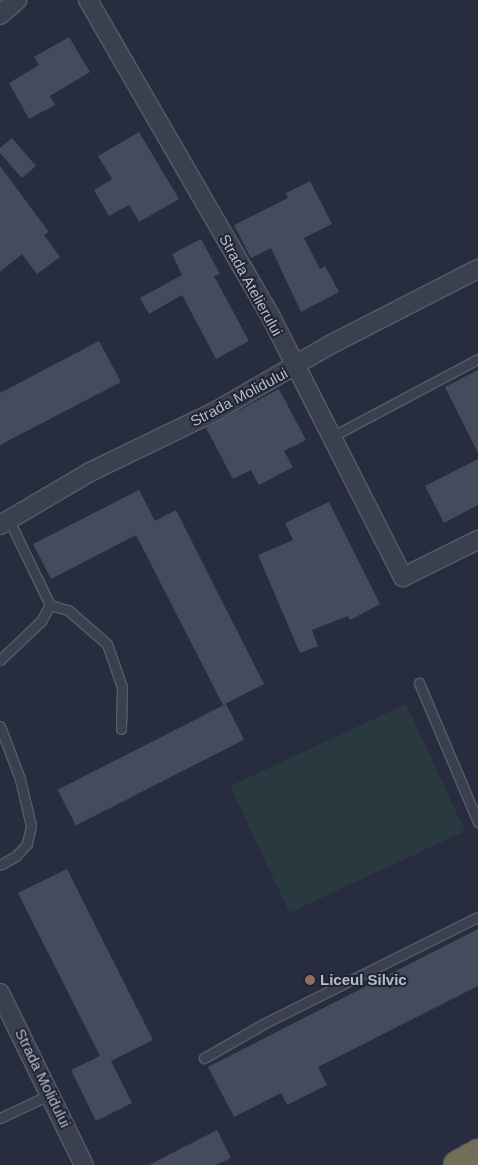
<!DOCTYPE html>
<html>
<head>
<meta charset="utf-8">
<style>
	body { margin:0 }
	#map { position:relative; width:478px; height:1165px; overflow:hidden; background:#272d3e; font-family:Arial,sans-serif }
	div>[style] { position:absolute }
	.green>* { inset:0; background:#29393f; transform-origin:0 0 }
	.building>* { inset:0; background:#444b5d; transform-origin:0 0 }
	.roads { filter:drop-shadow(1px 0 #565b69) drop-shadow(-1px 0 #565b69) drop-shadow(0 1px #565b69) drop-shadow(0 -1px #565b69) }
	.lane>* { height:9px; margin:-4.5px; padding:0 4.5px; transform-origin:4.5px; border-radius:4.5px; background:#3b404e }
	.street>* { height:18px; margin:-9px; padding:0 9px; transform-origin:9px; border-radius:9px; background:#3b404e }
	.highway>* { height:28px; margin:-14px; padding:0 14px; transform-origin:14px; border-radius:14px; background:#746e59 }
	.dots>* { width:14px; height:14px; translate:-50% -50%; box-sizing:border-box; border:2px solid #202534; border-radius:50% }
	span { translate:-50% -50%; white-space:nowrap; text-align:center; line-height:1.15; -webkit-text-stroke:4px #202534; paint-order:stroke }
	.street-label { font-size:15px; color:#b7bbc9 }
	.poi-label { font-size:15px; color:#b7bbc9; font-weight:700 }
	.left { translate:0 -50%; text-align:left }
</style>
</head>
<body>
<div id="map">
	<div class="green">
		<div style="left:406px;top:704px;width:140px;height:194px;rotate:65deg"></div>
	</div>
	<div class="building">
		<div style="clip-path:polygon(69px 37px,90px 72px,50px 96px,55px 105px,29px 119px,9px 83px,39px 65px,34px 57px)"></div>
		<div style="clip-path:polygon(139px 132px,179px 199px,139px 222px,129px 205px,109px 216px,94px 190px,112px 179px,98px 156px)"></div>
		<div style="clip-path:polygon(12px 138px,36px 166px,22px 178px,0 153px,0 148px)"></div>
		<div style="clip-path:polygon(0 166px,49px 232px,44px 235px,60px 257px,37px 274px,22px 254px,0 272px)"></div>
		<div style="clip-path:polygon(310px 181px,332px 224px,304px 238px,320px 269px,325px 266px,339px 292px,301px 312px,271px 248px,251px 258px,234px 225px,288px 198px,286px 193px)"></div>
		<div style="clip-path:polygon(201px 239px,220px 274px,214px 276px,249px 341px,216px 359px,182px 295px,149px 314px,140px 298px,182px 275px,172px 254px)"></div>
		<div style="clip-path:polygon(99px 341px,121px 382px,0 445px,0 393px)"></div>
		<div style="clip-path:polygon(478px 370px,478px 453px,445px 387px)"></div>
		<div style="clip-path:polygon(279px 389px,306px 440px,284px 451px,293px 467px,259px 485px,251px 470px,233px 479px,206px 428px)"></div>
		<div style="clip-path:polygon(478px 459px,478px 505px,444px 523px,425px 486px)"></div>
		<div style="clip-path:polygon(139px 490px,155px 521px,176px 510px,264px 684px,223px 705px,136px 535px,51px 579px,33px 544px)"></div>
		<div style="clip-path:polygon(329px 502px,380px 604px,350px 620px,348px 616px,312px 630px,318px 646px,300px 653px,258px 555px,293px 540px,285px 523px)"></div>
		<div style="left:226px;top:704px;width:40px;height:189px;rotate:63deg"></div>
		<div style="clip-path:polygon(67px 869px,153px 1040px,111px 1061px,132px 1103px,96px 1121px,71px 1070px,100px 1056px,18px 893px)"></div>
		<div style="clip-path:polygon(478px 929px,478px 986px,318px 1067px,327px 1085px,287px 1105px,281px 1093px,234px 1117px,208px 1067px)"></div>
		<div style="clip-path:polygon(217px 1130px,231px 1158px,216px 1165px,149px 1165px)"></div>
	</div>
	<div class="roads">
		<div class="lane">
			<div style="left:333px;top:436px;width:164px;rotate:-28deg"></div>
			<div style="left:50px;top:605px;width:19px;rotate:16deg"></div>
			<div style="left:68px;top:610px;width:52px;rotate:41.1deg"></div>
			<div style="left:107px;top:644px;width:46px;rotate:70.8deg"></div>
			<div style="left:122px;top:687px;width:42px;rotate:91.4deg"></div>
			<div style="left:0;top:660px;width:57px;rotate:-43.6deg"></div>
			<div style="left:41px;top:621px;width:18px;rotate:-61deg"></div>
			<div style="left:50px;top:605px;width:94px;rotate:-115.8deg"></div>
			<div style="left:419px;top:683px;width:151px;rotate:67deg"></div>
			<div style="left:0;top:726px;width:57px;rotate:69.3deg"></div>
			<div style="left:20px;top:779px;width:48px;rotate:76.8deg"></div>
			<div style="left:31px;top:826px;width:18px;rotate:103deg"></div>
			<div style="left:27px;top:844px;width:16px;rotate:133deg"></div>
			<div style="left:16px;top:856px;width:18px;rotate:151deg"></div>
			<div style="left:204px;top:1058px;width:70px;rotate:-29.8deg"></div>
			<div style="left:265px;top:1023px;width:238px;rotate:-26.5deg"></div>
			<div style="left:0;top:1118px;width:56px;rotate:-25.2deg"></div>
		</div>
		<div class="street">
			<div style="left:88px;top:0;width:364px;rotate:60deg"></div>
			<div style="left:270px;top:315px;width:294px;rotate:63.1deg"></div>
			<div style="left:403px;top:577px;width:84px;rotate:-26.3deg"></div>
			<div style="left:0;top:15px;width:23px;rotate:-41deg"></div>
			<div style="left:0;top:525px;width:104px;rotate:-30.5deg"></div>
			<div style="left:90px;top:472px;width:140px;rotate:-25.8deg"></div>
			<div style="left:216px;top:411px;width:132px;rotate:-30.1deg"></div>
			<div style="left:330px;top:345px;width:166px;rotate:-27.2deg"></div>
			<div style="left:0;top:993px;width:191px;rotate:64deg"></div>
		</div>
		<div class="highway">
			<div style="left:458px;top:1165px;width:23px;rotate:-29deg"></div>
		</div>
	</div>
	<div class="dots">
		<div style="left:310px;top:980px;background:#8d6e63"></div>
	</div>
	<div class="street-label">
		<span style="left:251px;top:285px;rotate:61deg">Strada Atelierului</span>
		<span style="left:239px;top:397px;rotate:-28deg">Strada Molidului</span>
		<span style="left:43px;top:1078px;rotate:64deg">Strada Molidului</span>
	</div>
	<div class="poi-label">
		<span class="left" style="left:320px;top:980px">Liceul Silvic</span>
	</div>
</div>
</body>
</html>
